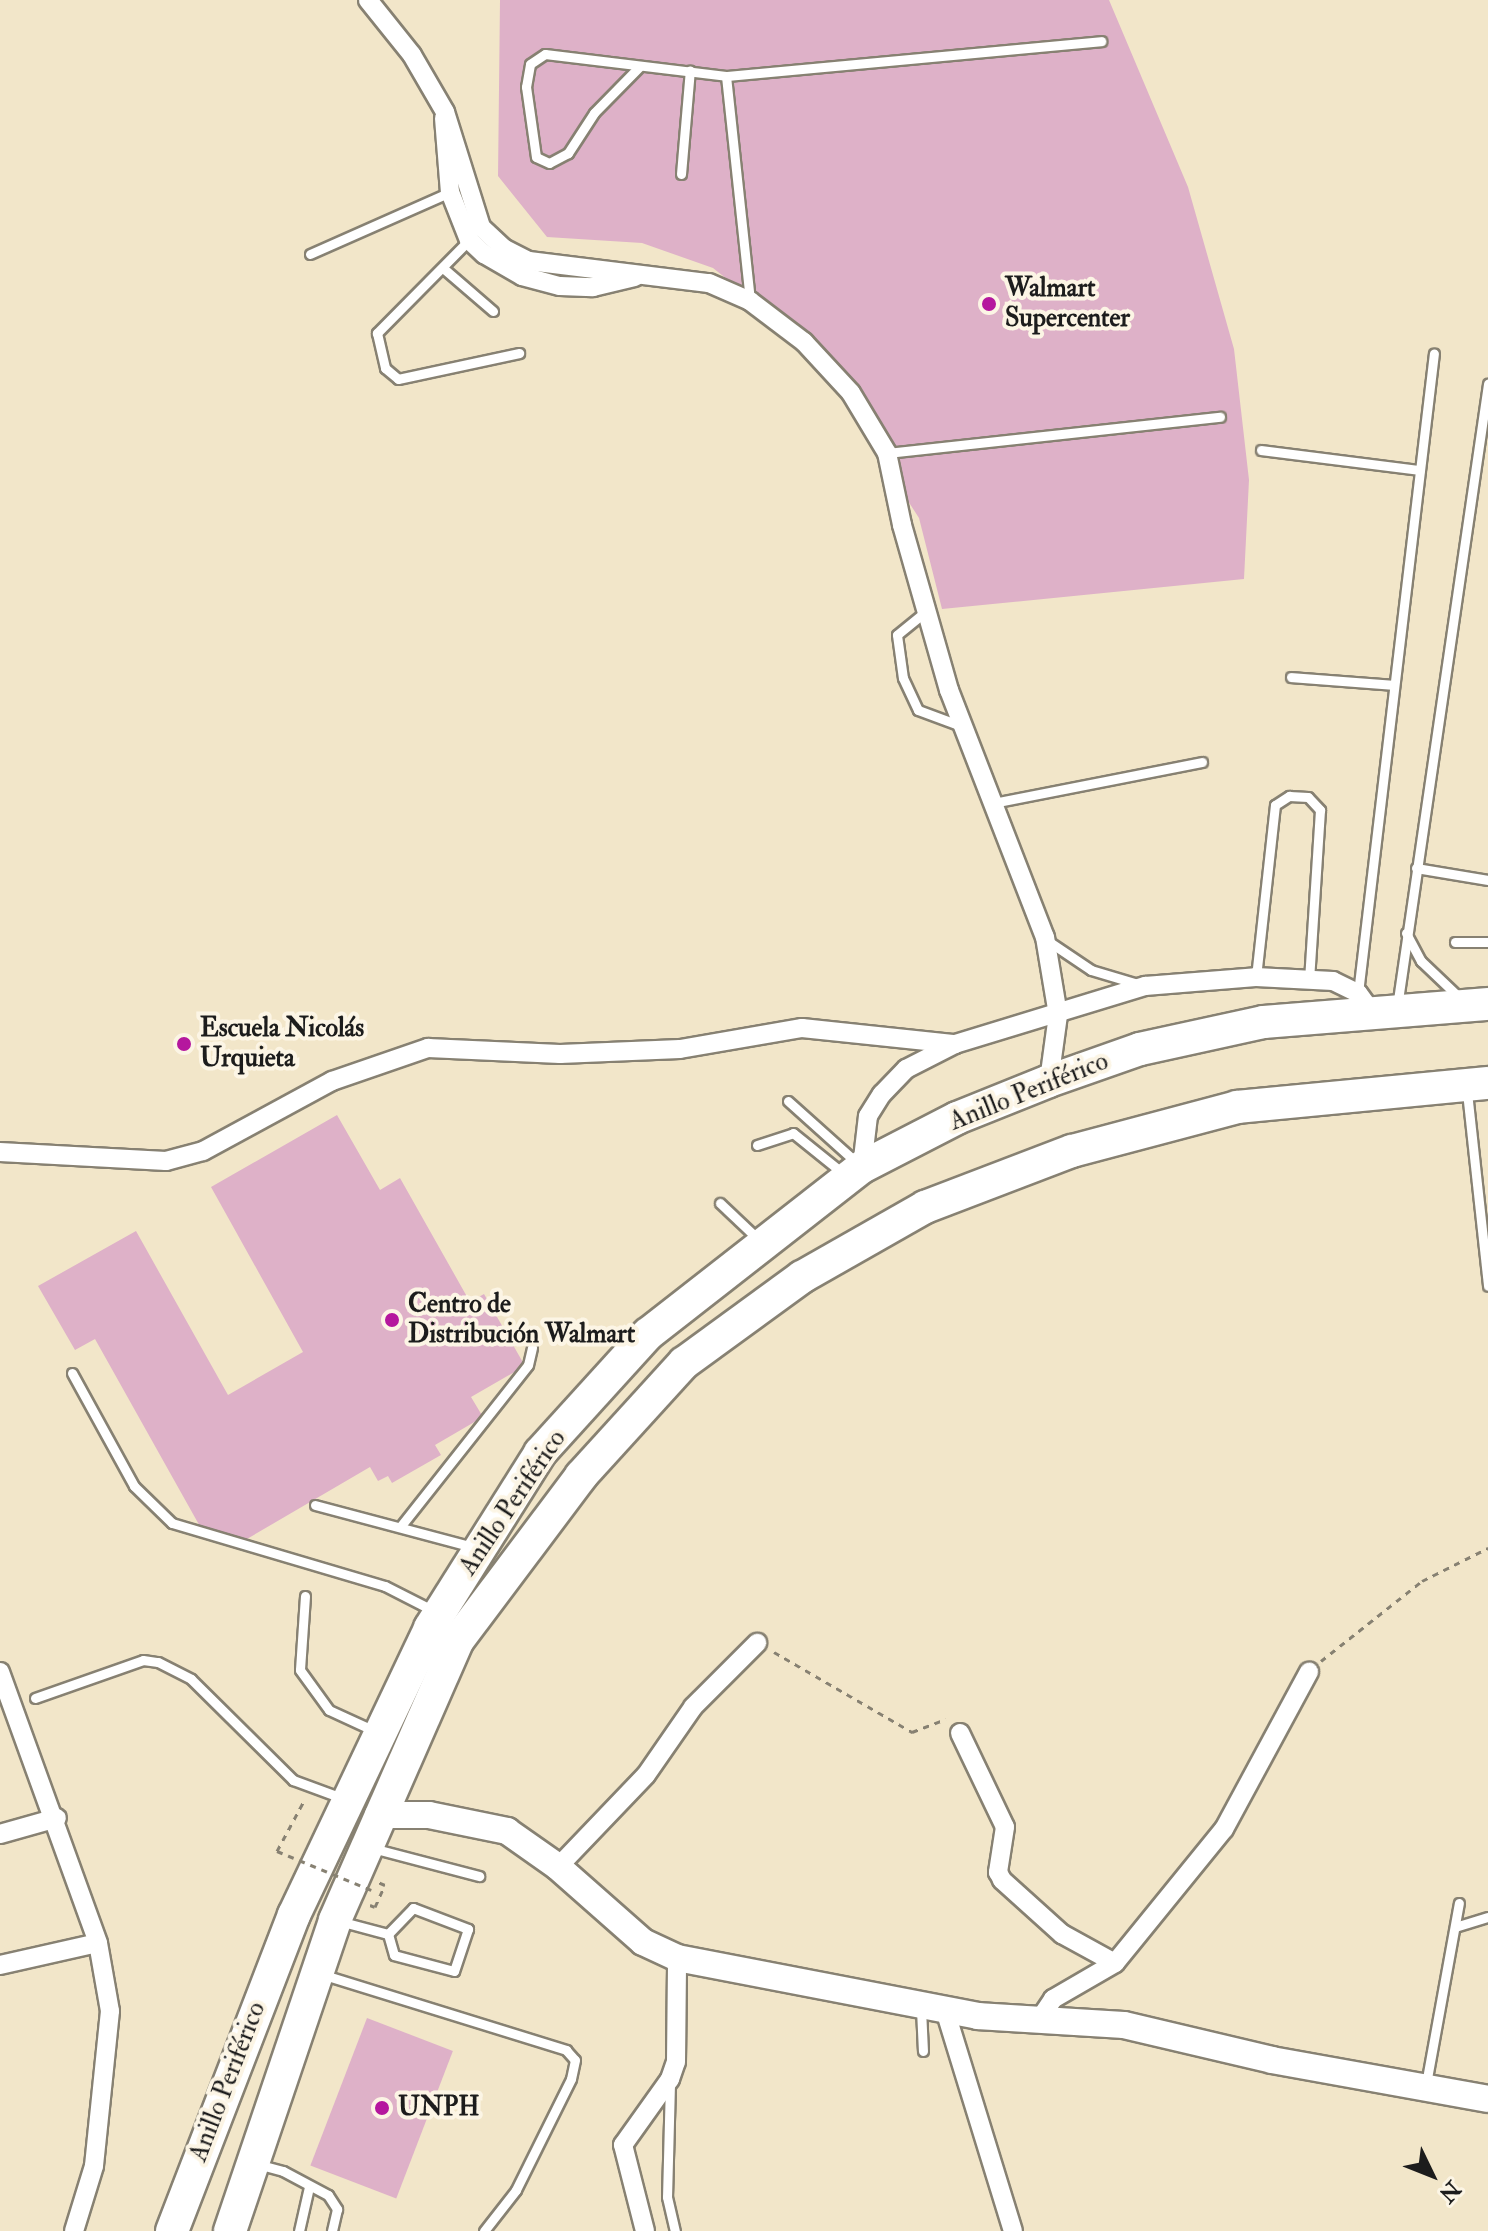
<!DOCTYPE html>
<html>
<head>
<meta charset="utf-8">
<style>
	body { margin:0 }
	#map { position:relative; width:1488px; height:2231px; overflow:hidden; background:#f2e6c9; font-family:"IM FELL Double Pica",serif }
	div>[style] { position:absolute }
	.building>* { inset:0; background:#deb1c8; transform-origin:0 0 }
	.path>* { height:3px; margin-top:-1.5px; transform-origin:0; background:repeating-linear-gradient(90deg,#878172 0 6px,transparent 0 12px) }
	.roads { filter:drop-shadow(2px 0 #878172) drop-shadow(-2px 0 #878172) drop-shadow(0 2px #878172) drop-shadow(0 -2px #878172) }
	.service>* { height:9px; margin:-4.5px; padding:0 4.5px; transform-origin:4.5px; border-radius:4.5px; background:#fff }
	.minor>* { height:18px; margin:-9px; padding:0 9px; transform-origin:9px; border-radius:9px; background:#fff }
	.secondary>* { height:26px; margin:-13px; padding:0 13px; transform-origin:13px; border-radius:13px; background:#fff }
	.trunk>* { height:32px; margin:-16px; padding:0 16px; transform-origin:16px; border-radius:16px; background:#fff }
	.path-bridge>* { height:3px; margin-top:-1.5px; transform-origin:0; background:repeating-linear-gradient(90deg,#878172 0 6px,transparent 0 12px) }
	.dots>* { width:22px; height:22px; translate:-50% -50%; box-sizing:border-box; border:4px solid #fcf5e5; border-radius:50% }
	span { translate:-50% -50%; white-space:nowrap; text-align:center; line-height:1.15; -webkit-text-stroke:8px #fcf5e5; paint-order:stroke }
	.poi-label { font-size:26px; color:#1c1c1c; font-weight:700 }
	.left { translate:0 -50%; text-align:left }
	.street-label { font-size:26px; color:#1c1c1c }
	.north { position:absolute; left:1392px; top:2135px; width:80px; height:80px; -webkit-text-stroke:6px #fcf5e5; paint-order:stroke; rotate:133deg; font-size:22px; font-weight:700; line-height:32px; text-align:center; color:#1c1c1c }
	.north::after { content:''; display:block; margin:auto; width:28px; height:36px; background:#1c1c1c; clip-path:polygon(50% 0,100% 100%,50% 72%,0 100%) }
</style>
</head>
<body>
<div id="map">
	<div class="building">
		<div style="clip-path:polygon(500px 0,1109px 0,1188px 187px,1234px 349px,1249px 480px,1244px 579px,942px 609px,919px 518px,804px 340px,713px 268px,642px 243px,547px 237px,498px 176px)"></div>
		<div style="clip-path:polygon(337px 1115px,380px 1190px,400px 1178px,470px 1302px,484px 1294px,525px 1366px,471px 1397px,483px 1417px,435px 1445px,441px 1455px,392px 1483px,388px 1476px,378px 1481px,370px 1467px,240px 1543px,202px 1530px,95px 1339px,75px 1350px,38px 1286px,136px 1231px,228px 1395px,303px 1352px,211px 1187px)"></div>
		<div style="left:367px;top:2018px;width:92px;height:158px;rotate:21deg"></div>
	</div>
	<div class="path">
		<div style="left:774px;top:1652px;width:160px;rotate:30.1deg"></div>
		<div style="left:912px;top:1732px;width:36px;rotate:-21deg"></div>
		<div style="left:1321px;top:1661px;width:129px;rotate:-38.4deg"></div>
		<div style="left:1422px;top:1581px;width:74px;rotate:-26.6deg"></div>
		<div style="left:277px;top:1851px;width:59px;rotate:-61.7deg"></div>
		<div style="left:370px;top:1905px;width:5px;rotate:22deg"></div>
		<div style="left:375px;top:1907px;width:24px;rotate:-66deg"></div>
		<div style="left:385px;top:1885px;width:8px;rotate:-157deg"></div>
	</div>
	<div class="roads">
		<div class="service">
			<div style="left:639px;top:67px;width:64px;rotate:134.4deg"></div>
			<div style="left:594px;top:113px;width:48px;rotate:123deg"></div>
			<div style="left:568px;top:153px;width:21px;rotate:152deg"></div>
			<div style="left:549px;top:163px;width:14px;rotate:-155deg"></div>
			<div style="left:536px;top:157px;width:71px;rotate:-98.1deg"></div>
			<div style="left:526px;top:87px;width:23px;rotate:-80deg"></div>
			<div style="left:530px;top:64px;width:18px;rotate:-34deg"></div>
			<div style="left:545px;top:54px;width:182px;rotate:6.9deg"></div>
			<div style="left:726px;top:76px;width:377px;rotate:-5.3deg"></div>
			<div style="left:726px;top:76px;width:226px;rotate:83.9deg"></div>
			<div style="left:681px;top:174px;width:104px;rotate:-85.1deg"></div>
			<div style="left:471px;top:238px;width:134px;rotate:134.7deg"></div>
			<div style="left:377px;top:333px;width:36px;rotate:77deg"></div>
			<div style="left:385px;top:368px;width:17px;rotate:40deg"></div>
			<div style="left:398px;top:379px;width:124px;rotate:-12.1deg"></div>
			<div style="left:310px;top:254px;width:153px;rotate:-23.9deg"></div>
			<div style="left:443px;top:268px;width:66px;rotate:40.7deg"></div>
			<div style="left:1261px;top:450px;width:160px;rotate:7.2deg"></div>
			<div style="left:887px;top:453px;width:335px;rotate:-6.2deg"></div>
			<div style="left:925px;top:612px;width:36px;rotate:141deg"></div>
			<div style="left:897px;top:635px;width:43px;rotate:82.1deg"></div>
			<div style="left:903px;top:678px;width:35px;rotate:65deg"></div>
			<div style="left:918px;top:710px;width:49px;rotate:20.3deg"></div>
			<div style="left:1291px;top:677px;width:103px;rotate:4.4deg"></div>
			<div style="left:993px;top:803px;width:213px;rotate:-11.1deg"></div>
			<div style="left:1416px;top:868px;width:73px;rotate:9.5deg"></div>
			<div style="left:1406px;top:933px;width:32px;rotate:62deg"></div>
			<div style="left:1421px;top:961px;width:54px;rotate:43.5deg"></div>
			<div style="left:1048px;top:941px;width:52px;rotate:34deg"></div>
			<div style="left:1091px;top:970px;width:49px;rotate:16.6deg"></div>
			<div style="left:1455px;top:942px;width:33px"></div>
			<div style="left:1256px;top:977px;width:173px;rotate:-83.7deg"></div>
			<div style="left:1275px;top:805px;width:17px;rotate:-33deg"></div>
			<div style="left:1289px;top:796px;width:19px;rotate:3deg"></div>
			<div style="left:1308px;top:797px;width:18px;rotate:47deg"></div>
			<div style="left:1320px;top:810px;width:169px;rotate:93.7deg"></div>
			<div style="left:1358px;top:993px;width:644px;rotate:-83.23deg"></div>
			<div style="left:1397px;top:1007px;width:630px;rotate:-81.69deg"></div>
			<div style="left:1467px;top:1092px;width:195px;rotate:83.8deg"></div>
			<div style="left:788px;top:1101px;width:93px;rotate:41.9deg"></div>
			<div style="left:757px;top:1145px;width:38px;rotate:-18deg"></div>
			<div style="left:793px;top:1133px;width:67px;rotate:38.9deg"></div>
			<div style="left:720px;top:1203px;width:54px;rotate:43.5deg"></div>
			<div style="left:72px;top:1373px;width:129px;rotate:61.2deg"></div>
			<div style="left:134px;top:1486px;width:53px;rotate:44.2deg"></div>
			<div style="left:172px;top:1523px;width:222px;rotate:16.5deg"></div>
			<div style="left:385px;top:1586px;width:57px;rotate:27deg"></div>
			<div style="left:315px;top:1505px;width:163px;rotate:14.9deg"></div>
			<div style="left:400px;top:1527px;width:206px;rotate:-51.7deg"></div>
			<div style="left:528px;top:1365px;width:18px;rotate:-77deg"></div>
			<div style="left:305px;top:1596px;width:74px;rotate:93.9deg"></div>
			<div style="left:300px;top:1670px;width:49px;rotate:54.1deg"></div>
			<div style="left:329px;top:1710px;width:53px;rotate:24.6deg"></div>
			<div style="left:35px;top:1698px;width:114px;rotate:-19.4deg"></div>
			<div style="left:143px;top:1660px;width:15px;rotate:8deg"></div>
			<div style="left:158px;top:1662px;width:37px;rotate:27deg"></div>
			<div style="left:191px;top:1679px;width:144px;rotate:44.7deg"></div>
			<div style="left:293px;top:1780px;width:55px;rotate:20.1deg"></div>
			<div style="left:372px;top:1848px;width:111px;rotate:14.7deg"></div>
			<div style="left:413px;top:1908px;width:59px;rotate:20.9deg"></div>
			<div style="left:468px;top:1929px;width:44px;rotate:108.4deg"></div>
			<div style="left:454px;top:1971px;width:62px;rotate:-165.1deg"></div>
			<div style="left:394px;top:1955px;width:22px;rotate:-106deg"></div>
			<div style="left:388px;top:1934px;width:36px;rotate:-46deg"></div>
			<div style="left:339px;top:1921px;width:51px;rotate:14.9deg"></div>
			<div style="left:1455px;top:1927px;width:34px;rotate:-17deg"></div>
			<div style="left:321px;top:1974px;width:257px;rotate:17.2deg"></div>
			<div style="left:566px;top:2050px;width:13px;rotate:48deg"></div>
			<div style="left:575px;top:2060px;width:19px;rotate:102deg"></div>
			<div style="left:571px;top:2079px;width:124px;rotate:116.4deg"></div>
			<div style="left:516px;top:2190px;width:52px;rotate:128deg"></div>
			<div style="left:921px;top:2009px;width:42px;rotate:87.3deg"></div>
			<div style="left:670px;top:2083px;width:114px;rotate:91.5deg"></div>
			<div style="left:667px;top:2197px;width:35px;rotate:77deg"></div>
			<div style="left:1426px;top:2084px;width:184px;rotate:-79.7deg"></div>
			<div style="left:257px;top:2164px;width:27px;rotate:15deg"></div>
			<div style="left:283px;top:2171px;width:51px;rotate:28.1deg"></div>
			<div style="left:328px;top:2195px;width:17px;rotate:57deg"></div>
			<div style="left:337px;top:2209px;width:23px;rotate:103deg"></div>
			<div style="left:299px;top:2231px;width:45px;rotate:-77.2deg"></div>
		</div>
		<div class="minor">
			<div style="left:368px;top:0;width:70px;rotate:51.3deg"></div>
			<div style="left:412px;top:55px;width:66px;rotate:59.9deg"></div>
			<div style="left:445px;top:112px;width:121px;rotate:72.6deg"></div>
			<div style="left:481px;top:227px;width:33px;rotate:43deg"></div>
			<div style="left:505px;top:249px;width:27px;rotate:27deg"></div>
			<div style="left:529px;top:261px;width:181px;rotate:7deg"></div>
			<div style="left:709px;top:283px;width:45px;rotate:23.7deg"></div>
			<div style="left:750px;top:301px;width:68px;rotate:37.2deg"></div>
			<div style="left:804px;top:342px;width:69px;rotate:47.3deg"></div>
			<div style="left:851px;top:393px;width:70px;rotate:59deg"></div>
			<div style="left:887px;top:453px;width:74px;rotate:78.2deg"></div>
			<div style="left:902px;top:525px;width:172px;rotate:74.1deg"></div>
			<div style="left:949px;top:690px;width:265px;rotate:68.8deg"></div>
			<div style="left:1045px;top:937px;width:79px;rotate:80.5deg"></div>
			<div style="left:1058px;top:1015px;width:67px;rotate:97.8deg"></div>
			<div style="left:444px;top:118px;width:74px;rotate:85.4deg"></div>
			<div style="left:450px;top:192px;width:52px;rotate:68.4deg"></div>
			<div style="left:469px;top:240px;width:21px;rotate:43deg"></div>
			<div style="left:484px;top:254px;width:44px;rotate:30.1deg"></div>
			<div style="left:522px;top:276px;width:39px;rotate:15deg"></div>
			<div style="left:560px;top:286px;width:33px;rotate:2deg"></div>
			<div style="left:593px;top:287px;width:43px;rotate:-13.4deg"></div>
			<div style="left:0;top:1152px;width:166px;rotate:3.1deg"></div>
			<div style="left:166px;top:1161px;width:38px;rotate:-15deg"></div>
			<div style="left:203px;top:1151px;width:147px;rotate:-28.5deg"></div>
			<div style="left:332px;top:1081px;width:102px;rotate:-19deg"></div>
			<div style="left:428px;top:1048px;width:132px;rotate:2.6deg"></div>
			<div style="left:560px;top:1054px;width:120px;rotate:-2.4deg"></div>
			<div style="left:680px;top:1049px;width:124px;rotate:-9.8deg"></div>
			<div style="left:802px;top:1028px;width:154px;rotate:6deg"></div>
			<div style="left:862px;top:1167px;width:51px;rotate:-83.3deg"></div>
			<div style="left:868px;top:1116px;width:26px;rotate:-58deg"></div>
			<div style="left:882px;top:1094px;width:35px;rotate:-46deg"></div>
			<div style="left:906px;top:1069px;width:55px;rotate:-27deg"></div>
			<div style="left:955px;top:1044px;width:199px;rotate:-17deg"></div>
			<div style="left:1145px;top:986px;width:111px;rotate:-4.6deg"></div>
			<div style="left:1256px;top:977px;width:77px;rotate:3deg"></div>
			<div style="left:1333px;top:981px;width:28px;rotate:26deg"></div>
			<div style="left:1358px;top:993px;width:22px;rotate:54deg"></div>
			<div style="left:0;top:1672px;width:288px;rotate:70.1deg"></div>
			<div style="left:98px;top:1943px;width:69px;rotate:80deg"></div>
			<div style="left:110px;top:2011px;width:156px;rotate:95.9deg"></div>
			<div style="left:94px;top:2166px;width:68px;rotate:107.1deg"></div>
			<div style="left:960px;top:1733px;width:104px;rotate:64.4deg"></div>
			<div style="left:1005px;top:1827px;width:46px;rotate:98.8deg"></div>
			<div style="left:998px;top:1872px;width:9px;rotate:63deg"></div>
			<div style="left:1002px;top:1880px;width:81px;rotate:42deg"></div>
			<div style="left:1062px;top:1934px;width:60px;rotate:28.7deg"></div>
			<div style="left:0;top:1834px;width:59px;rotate:-15.7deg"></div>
			<div style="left:558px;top:1867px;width:127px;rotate:-46.3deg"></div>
			<div style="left:646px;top:1775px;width:83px;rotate:-55.3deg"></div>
			<div style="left:693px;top:1707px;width:91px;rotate:-45deg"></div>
			<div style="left:0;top:1965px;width:100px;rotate:-12.7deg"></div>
			<div style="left:945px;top:2010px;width:231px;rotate:72.9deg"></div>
			<div style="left:1041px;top:2017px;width:22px;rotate:-56deg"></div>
			<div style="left:1053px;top:1999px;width:72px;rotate:-30.1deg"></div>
			<div style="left:1115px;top:1963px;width:173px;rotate:-50.9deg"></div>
			<div style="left:1224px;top:1829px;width:179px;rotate:-61.6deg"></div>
			<div style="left:645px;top:2231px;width:89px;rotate:-104.3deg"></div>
			<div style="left:623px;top:2145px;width:81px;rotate:-54.5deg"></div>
			<div style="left:670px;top:2079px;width:18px;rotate:-71deg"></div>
			<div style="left:676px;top:2062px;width:104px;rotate:-89.4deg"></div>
		</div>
		<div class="secondary">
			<div style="left:378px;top:1815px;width:51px"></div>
			<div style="left:429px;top:1815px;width:80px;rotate:11.6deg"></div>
			<div style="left:507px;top:1831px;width:62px;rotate:35.2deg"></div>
			<div style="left:558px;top:1867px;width:113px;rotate:41.4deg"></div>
			<div style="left:643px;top:1942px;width:38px;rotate:25deg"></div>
			<div style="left:677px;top:1958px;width:306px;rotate:10.9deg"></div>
			<div style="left:977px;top:2016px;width:147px;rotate:3.5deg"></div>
			<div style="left:1124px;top:2025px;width:152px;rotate:13.3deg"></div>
			<div style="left:1272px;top:2060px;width:219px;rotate:10.2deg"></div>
		</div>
		<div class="trunk">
			<div style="left:172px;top:2231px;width:339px;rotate:-68.9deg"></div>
			<div style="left:294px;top:1915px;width:318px;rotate:-64.6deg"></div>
			<div style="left:430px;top:1628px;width:207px;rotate:-57.8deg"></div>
			<div style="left:540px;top:1453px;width:161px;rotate:-47.8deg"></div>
			<div style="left:648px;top:1334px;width:271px;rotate:-38deg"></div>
			<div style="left:862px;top:1167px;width:107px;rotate:-27.3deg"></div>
			<div style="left:957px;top:1118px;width:99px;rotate:-21.9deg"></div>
			<div style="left:1049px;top:1081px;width:96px;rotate:-19.4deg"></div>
			<div style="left:1140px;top:1049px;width:127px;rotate:-12.3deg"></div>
			<div style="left:1264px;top:1022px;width:225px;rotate:-4.6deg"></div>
			<div style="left:230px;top:2231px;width:328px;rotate:-71.3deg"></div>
			<div style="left:335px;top:1920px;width:306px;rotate:-66.3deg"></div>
			<div style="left:458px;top:1640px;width:205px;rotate:-53.1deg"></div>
			<div style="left:581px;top:1476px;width:153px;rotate:-47.7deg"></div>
			<div style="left:684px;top:1363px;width:146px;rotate:-36.1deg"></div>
			<div style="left:802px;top:1277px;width:142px;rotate:-29.6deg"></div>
			<div style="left:925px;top:1207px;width:157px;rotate:-20.9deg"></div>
			<div style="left:1072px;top:1151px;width:171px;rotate:-14.9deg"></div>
			<div style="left:1237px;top:1107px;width:252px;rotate:-5.5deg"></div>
		</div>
	</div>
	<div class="path-bridge">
		<div style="left:277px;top:1851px;width:105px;rotate:22.4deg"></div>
	</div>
	<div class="dots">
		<div style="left:989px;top:304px;background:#b5179e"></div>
		<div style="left:184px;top:1044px;background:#b5179e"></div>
		<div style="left:392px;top:1320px;background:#b5179e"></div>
		<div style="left:382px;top:2108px;background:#b5179e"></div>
	</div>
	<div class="poi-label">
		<span class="left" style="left:1005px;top:304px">Walmart<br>Supercenter</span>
		<span class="left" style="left:200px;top:1044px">Escuela Nicolás<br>Urquieta</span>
		<span class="left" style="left:408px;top:1320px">Centro de<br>Distribución Walmart</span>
		<span class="left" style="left:398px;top:2108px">UNPH</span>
	</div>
	<div class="street-label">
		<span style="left:1029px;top:1092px;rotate:-22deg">Anillo Periférico</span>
		<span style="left:513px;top:1503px;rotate:-56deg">Anillo Periférico</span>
		<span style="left:228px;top:2082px;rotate:-69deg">Anillo Periférico</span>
	</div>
	<div class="north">N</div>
</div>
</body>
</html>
